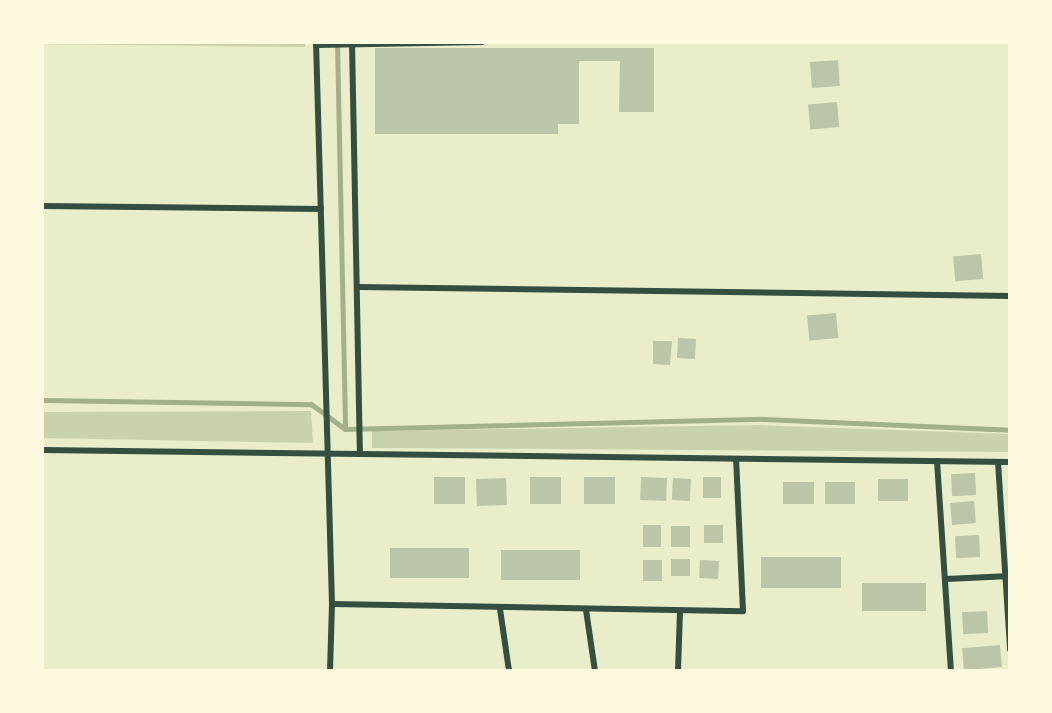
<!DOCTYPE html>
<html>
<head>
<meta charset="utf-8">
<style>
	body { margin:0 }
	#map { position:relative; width:1052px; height:713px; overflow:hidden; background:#e9edc9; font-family:"Fira Sans Condensed",sans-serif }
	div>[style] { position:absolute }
	.green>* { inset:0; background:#cad2ad }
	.stream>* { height:5px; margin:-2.5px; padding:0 2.5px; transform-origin:2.5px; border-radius:2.5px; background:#a3b18a }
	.building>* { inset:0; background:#bcc5a7; transform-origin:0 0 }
	.minor>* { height:6px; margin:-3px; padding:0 3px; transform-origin:3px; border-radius:3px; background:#344e41 }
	span { translate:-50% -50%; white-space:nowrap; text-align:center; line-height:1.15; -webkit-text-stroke:6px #fefae0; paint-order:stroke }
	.frame { position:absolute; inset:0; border:44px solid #fefae0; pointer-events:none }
</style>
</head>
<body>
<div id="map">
	<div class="green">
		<div style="clip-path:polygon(42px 42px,305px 42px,305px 47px,42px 44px)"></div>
		<div style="clip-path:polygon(311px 411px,313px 443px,42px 438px,42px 412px)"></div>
		<div style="clip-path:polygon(758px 425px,1010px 434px,1010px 452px,372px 448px,372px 431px)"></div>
	</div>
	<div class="stream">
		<div style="left:337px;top:42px;width:387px;rotate:88.8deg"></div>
		<div style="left:42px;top:400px;width:269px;rotate:0.9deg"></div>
		<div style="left:311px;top:404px;width:42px;rotate:36.3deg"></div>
		<div style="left:345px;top:429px;width:418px;rotate:-1.4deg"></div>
		<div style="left:763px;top:419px;width:247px;rotate:2.5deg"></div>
	</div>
	<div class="building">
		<div style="clip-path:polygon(375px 48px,654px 48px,654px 112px,619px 112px,620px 61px,579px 61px,579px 124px,558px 124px,558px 134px,375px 134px)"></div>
		<div style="left:838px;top:60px;width:26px;height:28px;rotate:86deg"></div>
		<div style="left:837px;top:102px;width:25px;height:29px;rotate:85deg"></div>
		<div style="left:981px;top:254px;width:25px;height:28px;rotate:85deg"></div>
		<div style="left:836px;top:313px;width:25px;height:29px;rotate:85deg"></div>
		<div style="left:678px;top:338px;width:18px;height:20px;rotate:3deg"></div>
		<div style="clip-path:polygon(653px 341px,672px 341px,670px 365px,653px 364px)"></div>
		<div style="left:975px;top:473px;width:22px;height:24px;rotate:87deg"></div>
		<div style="left:434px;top:477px;width:31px;height:27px"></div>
		<div style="left:530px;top:477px;width:31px;height:27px"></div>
		<div style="left:615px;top:477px;width:27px;height:31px;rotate:90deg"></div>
		<div style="left:641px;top:477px;width:26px;height:23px;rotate:2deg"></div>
		<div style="left:703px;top:477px;width:18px;height:21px"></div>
		<div style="left:506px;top:478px;width:27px;height:30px;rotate:88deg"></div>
		<div style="left:673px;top:478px;width:18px;height:22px;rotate:3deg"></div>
		<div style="left:908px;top:479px;width:22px;height:30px;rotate:90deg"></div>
		<div style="left:783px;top:482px;width:31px;height:22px"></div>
		<div style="left:855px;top:482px;width:22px;height:30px;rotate:90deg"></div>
		<div style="left:974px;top:501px;width:22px;height:24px;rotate:85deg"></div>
		<div style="left:643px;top:525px;width:18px;height:22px"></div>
		<div style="left:704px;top:525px;width:19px;height:18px"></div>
		<div style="left:671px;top:526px;width:19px;height:21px"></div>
		<div style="left:979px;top:535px;width:22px;height:24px;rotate:87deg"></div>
		<div style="left:469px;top:548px;width:30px;height:79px;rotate:90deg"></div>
		<div style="left:580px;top:550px;width:30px;height:79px;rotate:90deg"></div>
		<div style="left:841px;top:557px;width:31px;height:80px;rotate:90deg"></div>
		<div style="left:671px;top:559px;width:19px;height:17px"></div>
		<div style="left:643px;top:560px;width:19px;height:21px"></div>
		<div style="left:700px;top:560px;width:19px;height:18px;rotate:3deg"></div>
		<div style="left:926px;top:583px;width:28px;height:64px;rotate:90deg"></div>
		<div style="left:987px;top:611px;width:22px;height:25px;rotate:87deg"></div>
		<div style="left:1000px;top:645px;width:22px;height:38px;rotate:85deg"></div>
	</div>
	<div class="minor">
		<div style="left:316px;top:42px;width:562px;rotate:88.37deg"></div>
		<div style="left:332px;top:604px;width:67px;rotate:91.7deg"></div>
		<div style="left:352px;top:42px;width:412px;rotate:88.9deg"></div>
		<div style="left:316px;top:45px;width:166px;rotate:-1deg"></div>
		<div style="left:42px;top:206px;width:279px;rotate:0.6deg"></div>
		<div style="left:357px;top:287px;width:653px;rotate:0.79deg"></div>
		<div style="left:42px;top:450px;width:968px;rotate:0.71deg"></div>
		<div style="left:937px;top:461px;width:210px;rotate:86.2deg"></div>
		<div style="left:998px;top:462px;width:188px;rotate:86.3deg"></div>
		<div style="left:946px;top:579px;width:64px;rotate:-2.7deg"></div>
		<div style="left:332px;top:604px;width:411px;rotate:1deg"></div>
		<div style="left:743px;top:611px;width:152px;rotate:-92.6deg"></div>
		<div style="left:500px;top:609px;width:63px;rotate:81.7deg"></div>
		<div style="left:586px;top:610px;width:62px;rotate:81.6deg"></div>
		<div style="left:678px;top:671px;width:59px;rotate:-88.1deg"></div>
	</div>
	<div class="frame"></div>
</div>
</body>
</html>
